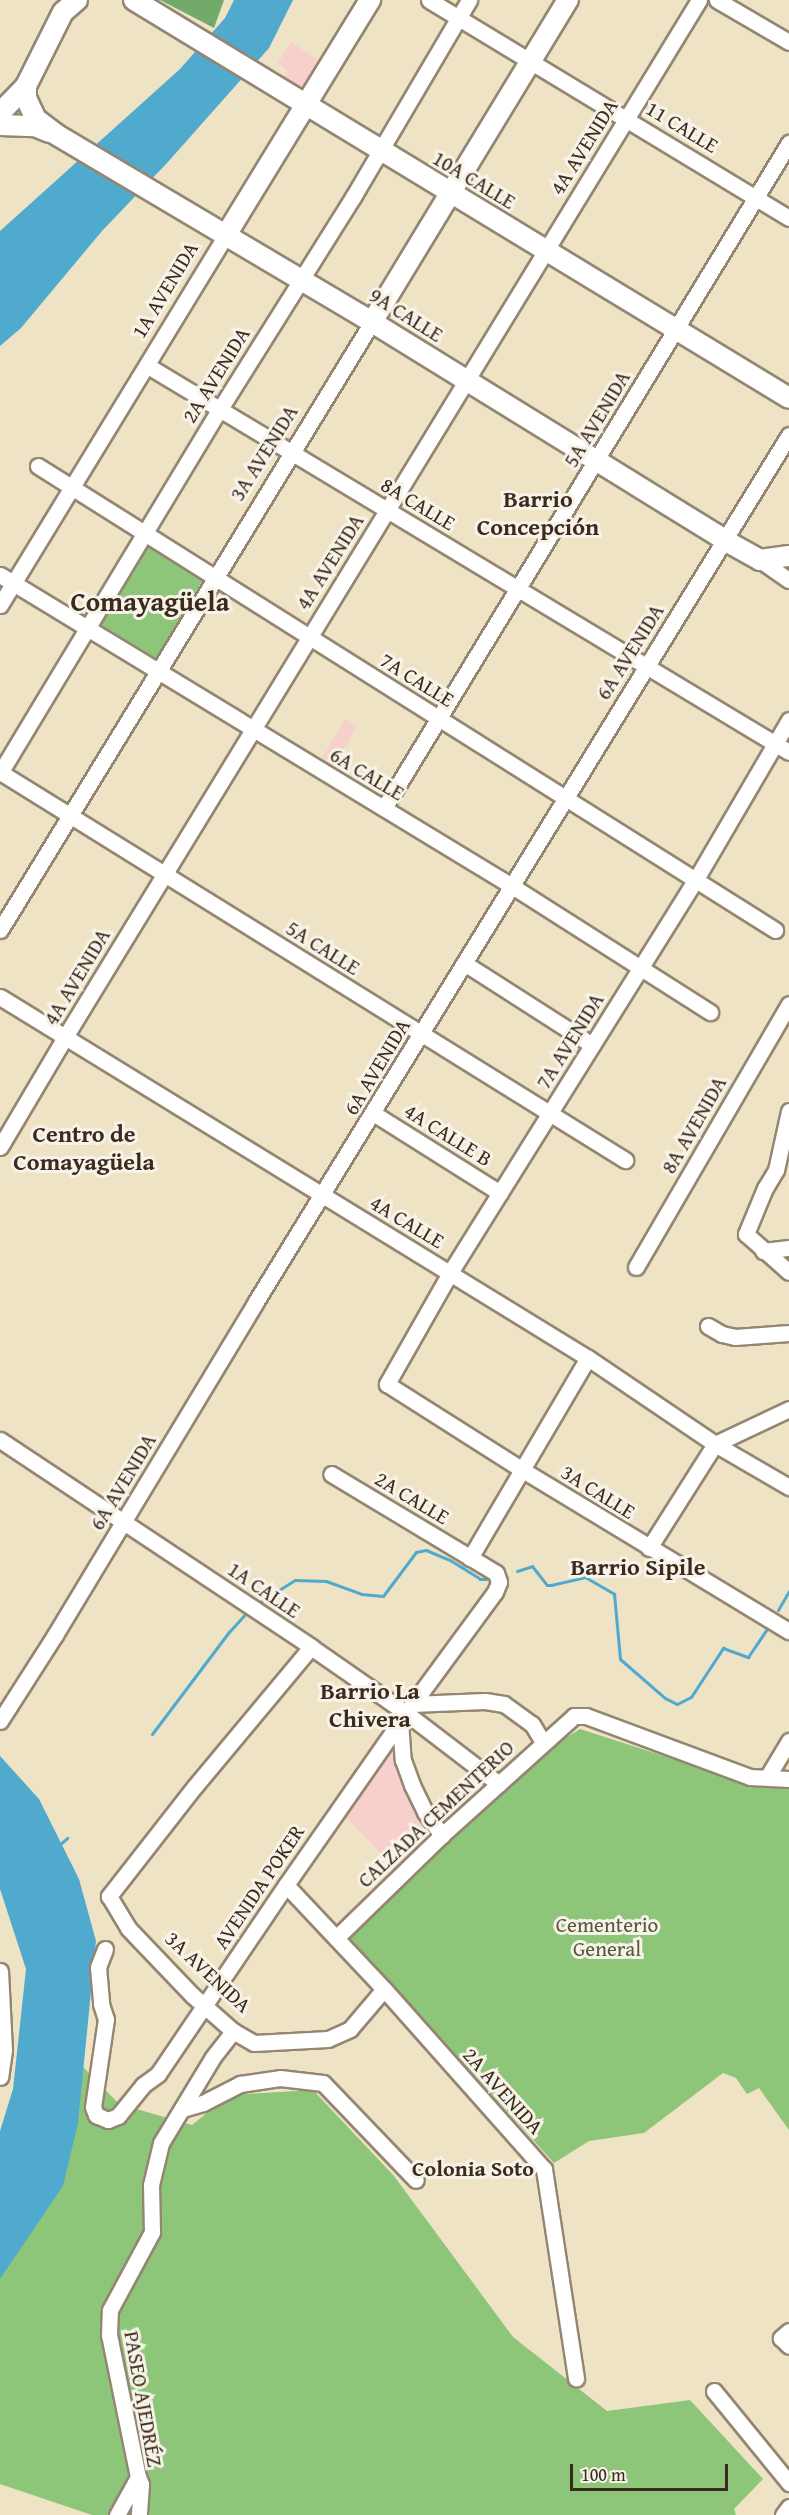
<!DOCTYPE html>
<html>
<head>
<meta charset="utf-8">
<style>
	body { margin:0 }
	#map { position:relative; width:789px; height:2515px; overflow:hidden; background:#eee3c5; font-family:"Gentium Book Plus",serif }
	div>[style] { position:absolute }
	.built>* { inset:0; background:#f7d0ce; transform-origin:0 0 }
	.green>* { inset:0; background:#8ec679; transform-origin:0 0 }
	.forest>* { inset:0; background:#72ab69 }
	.water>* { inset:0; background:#50aace }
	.stream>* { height:3px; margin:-1.5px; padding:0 1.5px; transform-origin:1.5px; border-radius:1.5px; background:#50aace }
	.roads { filter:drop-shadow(2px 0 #948672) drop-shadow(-2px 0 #948672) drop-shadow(0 2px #948672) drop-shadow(0 -2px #948672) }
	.minor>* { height:15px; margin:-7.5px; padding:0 7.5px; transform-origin:7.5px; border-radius:7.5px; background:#fff }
	.major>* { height:20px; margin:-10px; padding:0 10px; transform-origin:10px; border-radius:10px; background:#fff }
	span { translate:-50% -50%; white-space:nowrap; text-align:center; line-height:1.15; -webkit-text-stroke:6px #f7f3e8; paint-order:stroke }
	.street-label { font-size:21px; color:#3b2a1e }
	.park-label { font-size:21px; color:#545939 }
	.neighbourhood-label { font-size:22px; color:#3b2a1e; font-weight:700 }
	.quarter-label { font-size:24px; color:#3b2a1e; font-weight:700 }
	.district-label { font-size:27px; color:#3b2a1e; font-weight:700 }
	.scale { position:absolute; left:570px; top:2464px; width:158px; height:27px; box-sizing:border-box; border:3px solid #3b2a1e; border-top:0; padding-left:8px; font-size:18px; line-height:21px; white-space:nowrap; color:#3b2a1e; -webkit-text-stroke:4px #f7f3e8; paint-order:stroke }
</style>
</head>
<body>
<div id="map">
	<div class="built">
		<div style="clip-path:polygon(291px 42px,320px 61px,300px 93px,283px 80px,287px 71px,278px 63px)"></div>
		<div style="left:345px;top:719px;width:14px;height:50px;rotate:30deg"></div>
		<div style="clip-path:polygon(392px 1741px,428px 1845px,399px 1872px,343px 1814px)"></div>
	</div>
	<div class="green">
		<div style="left:145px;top:544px;width:68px;height:92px;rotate:31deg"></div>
		<div style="clip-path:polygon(580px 1729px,751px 1784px,789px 1788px,789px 2130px,759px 2088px,747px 2094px,736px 2078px,723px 2073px,644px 2133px,589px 2141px,554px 2163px,347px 1935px,551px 1747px)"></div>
		<div style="clip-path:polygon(54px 2037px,119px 2104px,192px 2125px,229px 2095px,313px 2090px,394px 2176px,513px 2337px,607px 2411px,690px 2400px,763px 2479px,734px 2509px,736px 2515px,92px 2515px,0 2484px,0 2187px)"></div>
	</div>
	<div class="forest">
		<div style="clip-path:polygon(160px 0,224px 0,214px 28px)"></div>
	</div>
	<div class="water">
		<div style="clip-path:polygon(234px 0,293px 0,269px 48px,167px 163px,102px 231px,21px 328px,0 346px,0 231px,180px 69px,225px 18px)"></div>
		<div style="clip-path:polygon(0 1756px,39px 1799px,79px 1879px,96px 1941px,78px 2123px,63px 2186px,0 2279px,0 2131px,13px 2089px,26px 1969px,0 1889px)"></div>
	</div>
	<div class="stream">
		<div style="left:517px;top:1571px;width:16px;rotate:-18deg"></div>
		<div style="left:532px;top:1566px;width:24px;rotate:52deg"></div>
		<div style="left:547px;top:1585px;width:4px"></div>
		<div style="left:551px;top:1585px;width:35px;rotate:-13deg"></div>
		<div style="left:585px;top:1577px;width:34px;rotate:30deg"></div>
		<div style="left:614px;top:1594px;width:65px;rotate:84.7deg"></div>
		<div style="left:620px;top:1659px;width:60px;rotate:40.9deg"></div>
		<div style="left:665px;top:1698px;width:13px;rotate:27deg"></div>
		<div style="left:677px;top:1704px;width:16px;rotate:-27deg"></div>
		<div style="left:691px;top:1697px;width:59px;rotate:-56.9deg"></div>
		<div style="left:723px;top:1648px;width:27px;rotate:20deg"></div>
		<div style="left:748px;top:1657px;width:34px;rotate:-56deg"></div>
		<div style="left:255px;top:1605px;width:47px;rotate:-32deg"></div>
		<div style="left:295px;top:1580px;width:31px;rotate:2deg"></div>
		<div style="left:326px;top:1581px;width:37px;rotate:20deg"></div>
		<div style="left:361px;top:1594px;width:22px;rotate:5deg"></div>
		<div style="left:383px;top:1596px;width:55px;rotate:-53.1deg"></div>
		<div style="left:416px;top:1552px;width:10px;rotate:-11deg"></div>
		<div style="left:426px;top:1550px;width:26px;rotate:23deg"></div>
		<div style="left:450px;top:1560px;width:36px;rotate:32deg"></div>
		<div style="left:480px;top:1579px;width:6px"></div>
		<div style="left:778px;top:1610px;width:22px;rotate:-60deg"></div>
		<div style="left:152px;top:1734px;width:128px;rotate:-53deg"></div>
		<div style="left:229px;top:1632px;width:28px;rotate:-48deg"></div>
		<div style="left:59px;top:1845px;width:11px;rotate:-41deg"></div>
	</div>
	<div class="roads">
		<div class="minor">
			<div style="left:429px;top:0;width:421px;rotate:31.2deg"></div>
			<div style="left:717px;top:0;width:83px;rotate:30.3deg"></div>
			<div style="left:148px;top:366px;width:748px;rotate:31.06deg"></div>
			<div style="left:38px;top:466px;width:871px;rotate:32.19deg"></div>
			<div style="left:760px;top:560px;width:35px;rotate:35deg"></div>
			<div style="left:0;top:575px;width:599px;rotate:31.28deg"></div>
			<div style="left:512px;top:886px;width:235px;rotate:32.5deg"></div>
			<div style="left:0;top:605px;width:434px;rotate:-58.6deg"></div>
			<div style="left:789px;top:720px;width:184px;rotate:120.3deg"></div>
			<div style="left:696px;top:879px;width:464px;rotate:122deg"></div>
			<div style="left:450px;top:1273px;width:128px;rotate:119.6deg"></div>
			<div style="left:387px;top:1384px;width:159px;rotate:32.4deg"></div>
			<div style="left:521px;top:1469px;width:313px;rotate:31.2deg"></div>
			<div style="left:0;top:772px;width:736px;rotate:31.83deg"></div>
			<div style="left:0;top:773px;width:425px;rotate:-58.9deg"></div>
			<div style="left:220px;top:409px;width:250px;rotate:-57.9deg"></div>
			<div style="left:353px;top:197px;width:229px;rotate:-59.5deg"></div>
			<div style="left:384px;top:808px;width:779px;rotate:-58.66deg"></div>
			<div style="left:0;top:930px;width:713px;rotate:-58.54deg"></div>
			<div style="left:464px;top:963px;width:152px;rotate:32.6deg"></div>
			<div style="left:0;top:997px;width:690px;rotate:31.55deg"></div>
			<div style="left:588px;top:1358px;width:153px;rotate:34.1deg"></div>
			<div style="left:715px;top:1444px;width:86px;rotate:30.2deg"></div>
			<div style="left:789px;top:1111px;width:60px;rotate:102.4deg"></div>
			<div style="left:776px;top:1170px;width:21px;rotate:121deg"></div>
			<div style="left:765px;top:1188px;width:50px;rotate:112.4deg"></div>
			<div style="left:746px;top:1234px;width:57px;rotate:41.5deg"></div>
			<div style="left:373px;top:1113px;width:150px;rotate:32.2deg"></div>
			<div style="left:0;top:1147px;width:128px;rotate:-59.4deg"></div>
			<div style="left:65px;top:1037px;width:1215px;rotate:-58.56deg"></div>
			<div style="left:763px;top:1251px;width:26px;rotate:-7deg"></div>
			<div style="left:636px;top:1267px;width:304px;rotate:-59.8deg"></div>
			<div style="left:708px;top:1326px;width:16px;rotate:30deg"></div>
			<div style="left:722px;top:1334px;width:13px;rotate:13deg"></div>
			<div style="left:735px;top:1337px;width:54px;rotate:-4.2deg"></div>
			<div style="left:0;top:1440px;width:374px;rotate:33.6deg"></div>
			<div style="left:311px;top:1647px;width:116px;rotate:34.8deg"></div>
			<div style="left:406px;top:1713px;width:117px;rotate:37.4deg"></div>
			<div style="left:715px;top:1444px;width:82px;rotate:-25.3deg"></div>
			<div style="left:649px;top:1548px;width:123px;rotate:-57.6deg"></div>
			<div style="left:470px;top:1558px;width:232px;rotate:-59.5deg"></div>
			<div style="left:311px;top:1647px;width:181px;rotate:129.8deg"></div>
			<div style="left:195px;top:1786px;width:140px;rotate:128deg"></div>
			<div style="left:109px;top:1896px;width:37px;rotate:59deg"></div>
			<div style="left:128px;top:1928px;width:93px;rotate:46.3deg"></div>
			<div style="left:192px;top:1995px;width:55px;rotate:41.3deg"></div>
			<div style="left:233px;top:2031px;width:24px;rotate:30deg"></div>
			<div style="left:254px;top:2043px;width:74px;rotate:-3.1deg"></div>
			<div style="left:328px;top:2039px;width:24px;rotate:-24deg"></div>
			<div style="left:350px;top:2029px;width:52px;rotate:-49.6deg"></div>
			<div style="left:412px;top:1704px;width:73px;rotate:-2.4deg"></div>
			<div style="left:485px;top:1701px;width:19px;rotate:9deg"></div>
			<div style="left:504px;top:1704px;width:34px;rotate:36deg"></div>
			<div style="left:532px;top:1724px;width:21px;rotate:59deg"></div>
			<div style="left:0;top:1721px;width:102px;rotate:-57.4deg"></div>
			<div style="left:55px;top:1635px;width:388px;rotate:-58.9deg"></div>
			<div style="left:255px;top:1303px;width:1019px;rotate:-58.4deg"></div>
			<div style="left:400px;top:1721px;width:39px;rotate:86deg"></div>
			<div style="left:403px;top:1760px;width:27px;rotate:70deg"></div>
			<div style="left:412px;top:1785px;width:30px;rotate:64deg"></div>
			<div style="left:425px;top:1812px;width:29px;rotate:54deg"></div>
			<div style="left:768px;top:1776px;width:41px;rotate:-59deg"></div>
			<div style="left:286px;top:1885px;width:143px;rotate:46.7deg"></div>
			<div style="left:384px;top:1989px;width:241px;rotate:48.4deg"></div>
			<div style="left:544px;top:2169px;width:212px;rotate:81.3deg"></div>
			<div style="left:336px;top:1938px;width:148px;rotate:-44.2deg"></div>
			<div style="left:442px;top:1835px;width:178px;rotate:-42deg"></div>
			<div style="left:574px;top:1716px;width:12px"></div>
			<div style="left:586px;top:1716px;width:175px;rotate:20.4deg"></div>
			<div style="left:750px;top:1777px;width:39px;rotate:3deg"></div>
			<div style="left:105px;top:1949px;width:19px;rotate:111deg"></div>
			<div style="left:98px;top:1967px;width:37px;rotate:85deg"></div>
			<div style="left:101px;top:2004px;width:16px;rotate:72deg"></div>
			<div style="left:106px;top:2019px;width:89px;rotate:98.4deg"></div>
			<div style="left:93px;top:2107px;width:9px;rotate:69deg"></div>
			<div style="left:96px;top:2115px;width:13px;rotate:23deg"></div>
			<div style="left:108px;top:2120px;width:11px;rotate:-22deg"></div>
			<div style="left:118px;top:2116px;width:40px;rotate:-51deg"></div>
			<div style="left:143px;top:2085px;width:19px;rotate:-36deg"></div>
			<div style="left:158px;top:2074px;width:228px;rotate:-55.9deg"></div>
			<div style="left:286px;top:1885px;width:210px;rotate:-55.1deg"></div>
			<div style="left:406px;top:1713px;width:150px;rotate:-53.7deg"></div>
			<div style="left:495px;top:1592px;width:11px;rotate:-68deg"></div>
			<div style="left:499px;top:1582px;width:9px;rotate:-108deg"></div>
			<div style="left:496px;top:1573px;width:192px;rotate:-149deg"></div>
			<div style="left:0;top:1971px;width:79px;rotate:87.1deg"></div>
			<div style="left:4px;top:2050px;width:27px;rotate:98deg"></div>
			<div style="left:182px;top:2109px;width:22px;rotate:-16deg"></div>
			<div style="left:203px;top:2103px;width:42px;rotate:-27.2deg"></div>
			<div style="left:240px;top:2084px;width:40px;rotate:-8.5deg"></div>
			<div style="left:280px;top:2078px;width:43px;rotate:6.6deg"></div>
			<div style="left:323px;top:2083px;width:134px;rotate:46.2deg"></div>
			<div style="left:789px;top:2331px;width:11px;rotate:139deg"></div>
			<div style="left:781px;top:2338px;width:11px;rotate:45deg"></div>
			<div style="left:714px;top:2391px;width:119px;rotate:50.8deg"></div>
			<div style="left:138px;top:2477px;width:8px;rotate:67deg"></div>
			<div style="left:141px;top:2484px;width:31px;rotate:94deg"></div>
			<div style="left:117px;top:2515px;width:43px;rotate:-61.1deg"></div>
			<div style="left:138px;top:2477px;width:145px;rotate:-101.5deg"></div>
			<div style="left:109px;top:2335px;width:25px;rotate:-88deg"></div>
			<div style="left:110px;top:2310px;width:89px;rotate:-61.7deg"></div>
			<div style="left:152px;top:2232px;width:47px;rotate:-91.2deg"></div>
			<div style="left:151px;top:2185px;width:43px;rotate:-76.6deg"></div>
			<div style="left:161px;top:2143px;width:100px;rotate:-58.8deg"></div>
			<div style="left:213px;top:2057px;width:33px;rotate:-52deg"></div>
			<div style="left:783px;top:2515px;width:10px;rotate:-53deg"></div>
		</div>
		<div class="major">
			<div style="left:77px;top:0;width:18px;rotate:139deg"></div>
			<div style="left:63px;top:12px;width:83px;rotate:116.6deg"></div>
			<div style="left:26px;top:86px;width:12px;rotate:90deg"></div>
			<div style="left:26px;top:98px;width:23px;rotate:65deg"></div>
			<div style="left:36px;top:119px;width:26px;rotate:37deg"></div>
			<div style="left:57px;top:135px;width:366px;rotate:30.7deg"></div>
			<div style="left:372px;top:322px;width:416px;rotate:31.7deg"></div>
			<div style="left:726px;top:541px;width:39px;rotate:29deg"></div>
			<div style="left:760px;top:560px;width:29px;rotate:-8deg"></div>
			<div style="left:134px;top:0;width:766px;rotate:31.28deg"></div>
			<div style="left:0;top:113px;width:37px;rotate:-46deg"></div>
			<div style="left:0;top:125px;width:35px;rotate:2deg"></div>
			<div style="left:35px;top:126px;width:15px;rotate:23deg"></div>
			<div style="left:226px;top:235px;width:276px;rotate:-58.5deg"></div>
			<div style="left:372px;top:322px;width:377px;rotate:-58.7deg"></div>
		</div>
	</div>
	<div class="street-label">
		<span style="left:682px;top:127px;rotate:31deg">11 CALLE</span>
		<span style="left:584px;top:147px;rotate:-58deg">4A AVENIDA</span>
		<span style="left:474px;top:180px;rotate:31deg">10A CALLE</span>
		<span style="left:165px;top:290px;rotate:-59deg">1A AVENIDA</span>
		<span style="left:406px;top:315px;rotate:32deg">9A CALLE</span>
		<span style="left:216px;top:375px;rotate:-58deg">2A AVENIDA</span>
		<span style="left:597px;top:419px;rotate:-59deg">5A AVENIDA</span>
		<span style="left:264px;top:453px;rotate:-58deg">3A AVENIDA</span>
		<span style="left:418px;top:504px;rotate:31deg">8A CALLE</span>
		<span style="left:330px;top:562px;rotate:-58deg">4A AVENIDA</span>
		<span style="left:630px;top:652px;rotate:-58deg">6A AVENIDA</span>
		<span style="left:417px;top:680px;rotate:32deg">7A CALLE</span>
		<span style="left:367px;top:774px;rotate:31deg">6A CALLE</span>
		<span style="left:323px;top:948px;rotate:32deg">5A CALLE</span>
		<span style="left:77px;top:977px;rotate:-59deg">4A AVENIDA</span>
		<span style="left:570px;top:1041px;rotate:-58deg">7A AVENIDA</span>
		<span style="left:377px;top:1067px;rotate:-59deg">6A AVENIDA</span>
		<span style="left:694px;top:1125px;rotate:-60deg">8A AVENIDA</span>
		<span style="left:448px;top:1135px;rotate:32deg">4A CALLE B</span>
		<span style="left:407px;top:1222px;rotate:31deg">4A CALLE</span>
		<span style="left:123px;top:1482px;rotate:-59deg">6A AVENIDA</span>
		<span style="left:598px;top:1492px;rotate:32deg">3A CALLE</span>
		<span style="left:412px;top:1498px;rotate:31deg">2A CALLE</span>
		<span style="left:264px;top:1590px;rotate:34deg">1A CALLE</span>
		<span style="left:436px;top:1814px;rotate:-43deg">CALZADA CEMENTERIO</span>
		<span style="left:259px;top:1887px;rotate:-56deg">AVENIDA POKER</span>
		<span style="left:208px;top:1972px;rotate:43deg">3A AVENIDA</span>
		<span style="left:503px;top:2091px;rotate:48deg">2A AVENIDA</span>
		<span style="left:143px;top:2399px;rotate:80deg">PASEO AJEDRÉZ</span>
	</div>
	<div class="park-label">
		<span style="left:607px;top:1937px">Cementerio<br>General</span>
	</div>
	<div class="neighbourhood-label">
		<span style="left:473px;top:2169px">Colonia Soto</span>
	</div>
	<div class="quarter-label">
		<span style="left:538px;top:513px">Barrio<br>Concepción</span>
		<span style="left:84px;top:1148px">Centro de<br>Comayagüela</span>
		<span style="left:638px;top:1567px">Barrio Sipile</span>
		<span style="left:370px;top:1705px">Barrio La<br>Chivera</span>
	</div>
	<div class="district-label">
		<span style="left:150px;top:602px">Comayagüela</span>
	</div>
	<div class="scale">100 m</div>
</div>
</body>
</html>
